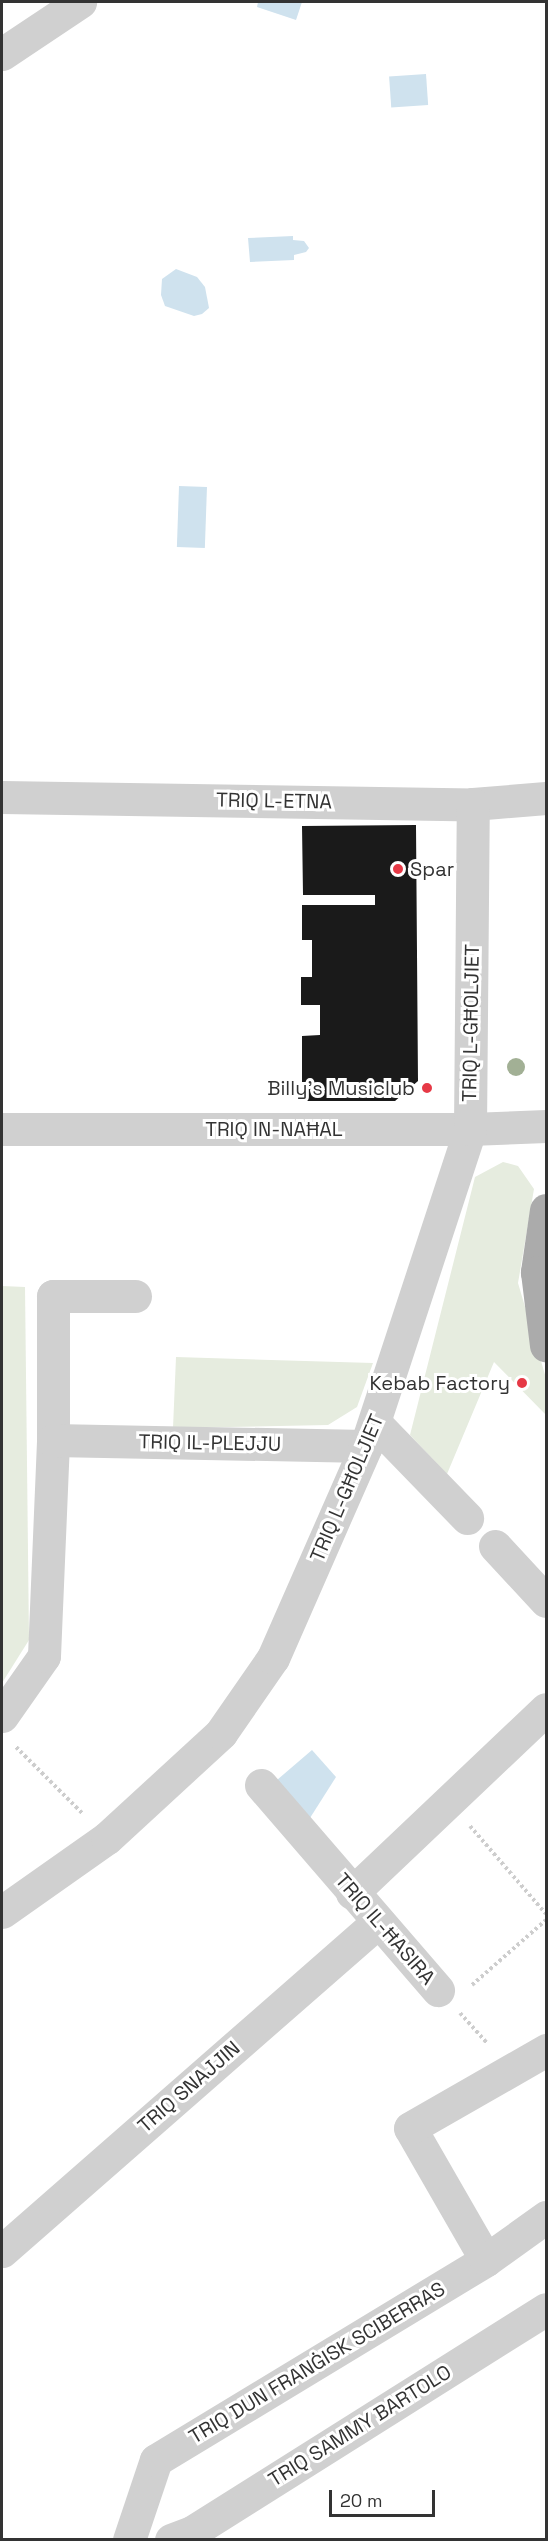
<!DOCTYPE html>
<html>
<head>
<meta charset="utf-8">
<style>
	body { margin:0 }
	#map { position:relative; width:548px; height:2541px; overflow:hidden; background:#fff; font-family:"Space Grotesk",sans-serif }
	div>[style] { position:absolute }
	.green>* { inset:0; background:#e6ecdf }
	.water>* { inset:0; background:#cfe2ee; transform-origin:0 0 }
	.building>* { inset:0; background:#1a1a1a }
	.path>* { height:4px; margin-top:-2px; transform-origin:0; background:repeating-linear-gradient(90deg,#cdcdcd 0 3px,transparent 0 6px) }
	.minor>* { height:33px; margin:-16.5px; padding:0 16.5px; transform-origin:16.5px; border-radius:16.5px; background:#d0d0d0 }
	.major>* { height:33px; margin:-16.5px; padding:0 16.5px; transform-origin:16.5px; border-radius:16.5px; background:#ababab }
	.trees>* { width:18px; height:18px; margin:-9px; border-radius:50%; background:#a2b095 }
	.dots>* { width:16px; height:16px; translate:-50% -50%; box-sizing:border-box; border:3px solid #fff; border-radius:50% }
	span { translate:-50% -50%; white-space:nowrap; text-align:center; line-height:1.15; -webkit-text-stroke:6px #fff; paint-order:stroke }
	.street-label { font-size:20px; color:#333 }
	.poi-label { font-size:20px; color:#333 }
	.left { translate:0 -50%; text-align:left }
	.right { translate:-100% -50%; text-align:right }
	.frame { position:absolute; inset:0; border:3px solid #333; pointer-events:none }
	.scale { position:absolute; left:329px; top:2490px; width:106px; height:27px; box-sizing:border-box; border:3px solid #333; border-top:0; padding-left:8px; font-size:18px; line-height:21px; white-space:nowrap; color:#333; -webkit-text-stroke:4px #fff; paint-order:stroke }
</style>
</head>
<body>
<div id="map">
	<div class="green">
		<div style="clip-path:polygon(503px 1162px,518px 1166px,534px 1189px,518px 1283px,546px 1378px,546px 1415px,494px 1362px,447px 1474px,410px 1435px,475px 1177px)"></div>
		<div style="clip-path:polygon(2px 1286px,25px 1287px,29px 1640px,2px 1683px)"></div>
		<div style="clip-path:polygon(176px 1357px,373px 1363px,357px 1407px,328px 1425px,173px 1428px)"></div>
	</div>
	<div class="water">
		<div style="clip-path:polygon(258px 2px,302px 2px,296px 20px,257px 7px)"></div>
		<div style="left:426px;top:74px;width:31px;height:37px;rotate:86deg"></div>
		<div style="clip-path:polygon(293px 236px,293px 240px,304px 241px,309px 248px,306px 252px,294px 255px,294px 260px,250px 262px,248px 238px)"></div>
		<div style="clip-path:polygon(176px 269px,197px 277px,205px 287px,209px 308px,202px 314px,194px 316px,165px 306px,161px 295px,162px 279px)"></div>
		<div style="left:179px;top:486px;width:28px;height:61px;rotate:2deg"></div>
		<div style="clip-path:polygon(312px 1750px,336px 1777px,310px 1818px,277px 1780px)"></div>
	</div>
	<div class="building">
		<div style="clip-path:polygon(416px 825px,418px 1081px,395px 1101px,302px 1101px,302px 1036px,320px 1035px,320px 1005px,301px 1005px,301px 977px,312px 977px,312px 940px,302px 940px,302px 905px,375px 905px,375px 895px,303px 895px,302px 826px)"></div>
	</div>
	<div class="path">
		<div style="left:16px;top:1747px;width:95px;rotate:45deg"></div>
		<div style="left:470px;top:1826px;width:116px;rotate:49.2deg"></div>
		<div style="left:472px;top:1985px;width:98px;rotate:-41.3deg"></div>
		<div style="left:460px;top:2013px;width:40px;rotate:48deg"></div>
	</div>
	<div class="minor">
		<div style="left:2px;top:54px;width:94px;rotate:-33.7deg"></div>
		<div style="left:2px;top:797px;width:471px;rotate:0.9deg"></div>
		<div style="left:473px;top:804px;width:73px;rotate:-4.7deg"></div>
		<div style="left:2px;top:1129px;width:468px"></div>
		<div style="left:470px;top:1129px;width:76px;rotate:-2.3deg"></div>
		<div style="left:376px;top:1424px;width:131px;rotate:45.9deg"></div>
		<div style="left:53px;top:1440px;width:144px;rotate:-90deg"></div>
		<div style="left:53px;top:1296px;width:82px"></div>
		<div style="left:495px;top:1546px;width:75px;rotate:47.2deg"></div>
		<div style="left:2px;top:1716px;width:73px;rotate:-55deg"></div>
		<div style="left:44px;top:1656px;width:216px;rotate:-87.6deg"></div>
		<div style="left:53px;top:1440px;width:313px;rotate:1.1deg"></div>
		<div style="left:261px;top:1785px;width:271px;rotate:49.2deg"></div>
		<div style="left:352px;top:1893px;width:267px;rotate:-43.5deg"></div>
		<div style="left:2px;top:1912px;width:128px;rotate:-35.2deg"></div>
		<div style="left:107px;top:1838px;width:155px;rotate:-42.6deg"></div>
		<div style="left:221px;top:1733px;width:91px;rotate:-55.3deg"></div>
		<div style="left:273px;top:1658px;width:232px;rotate:-66.3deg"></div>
		<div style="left:366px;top:1446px;width:334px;rotate:-71.8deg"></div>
		<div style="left:470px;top:1129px;width:325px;rotate:-89.5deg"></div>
		<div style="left:2px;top:2251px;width:498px;rotate:-41.2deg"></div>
		<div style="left:486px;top:2260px;width:152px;rotate:-119.9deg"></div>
		<div style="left:410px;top:2128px;width:157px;rotate:-29.8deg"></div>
		<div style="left:129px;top:2540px;width:84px;rotate:-71.4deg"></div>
		<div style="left:156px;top:2460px;width:386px;rotate:-31.2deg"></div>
		<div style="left:486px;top:2260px;width:74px;rotate:-35.6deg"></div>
		<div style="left:171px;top:2540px;width:22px;rotate:-21deg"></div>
		<div style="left:192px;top:2532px;width:418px;rotate:-32.2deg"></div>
	</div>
	<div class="major">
		<div style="left:546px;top:1210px;width:63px;rotate:98.3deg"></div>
		<div style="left:537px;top:1272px;width:74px;rotate:83deg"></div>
	</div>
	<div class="trees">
		<div style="left:516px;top:1067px"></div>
	</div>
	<div class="dots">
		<div style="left:398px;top:869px;background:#e63946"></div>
		<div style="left:427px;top:1088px;background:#e63946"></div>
		<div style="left:522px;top:1383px;background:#e63946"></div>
	</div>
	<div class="street-label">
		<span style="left:274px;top:801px;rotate:1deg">TRIQ L-ETNA</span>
		<span style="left:471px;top:1023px;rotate:-89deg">TRIQ L-GĦOLJIET</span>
		<span style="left:274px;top:1129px">TRIQ IN-NAĦAL</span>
		<span style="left:210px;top:1443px;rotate:1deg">TRIQ IL-PLEJJU</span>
		<span style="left:347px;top:1488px;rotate:-67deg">TRIQ L-GĦOLJIET</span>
		<span style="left:385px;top:1929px;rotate:49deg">TRIQ IL-ĦASIRA</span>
		<span style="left:189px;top:2087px;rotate:-41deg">TRIQ SNAJJIN</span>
		<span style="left:317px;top:2363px;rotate:-31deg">TRIQ DUN FRANĠISK SCIBERRAS</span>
		<span style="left:360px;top:2426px;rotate:-32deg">TRIQ SAMMY BARTOLO</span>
	</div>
	<div class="poi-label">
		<span class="left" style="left:410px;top:869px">Spar</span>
		<span class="right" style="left:415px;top:1088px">Billy's Musiclub</span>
		<span class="right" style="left:510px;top:1383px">Kebab Factory</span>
	</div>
	<div class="frame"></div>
	<div class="scale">20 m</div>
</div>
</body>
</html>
